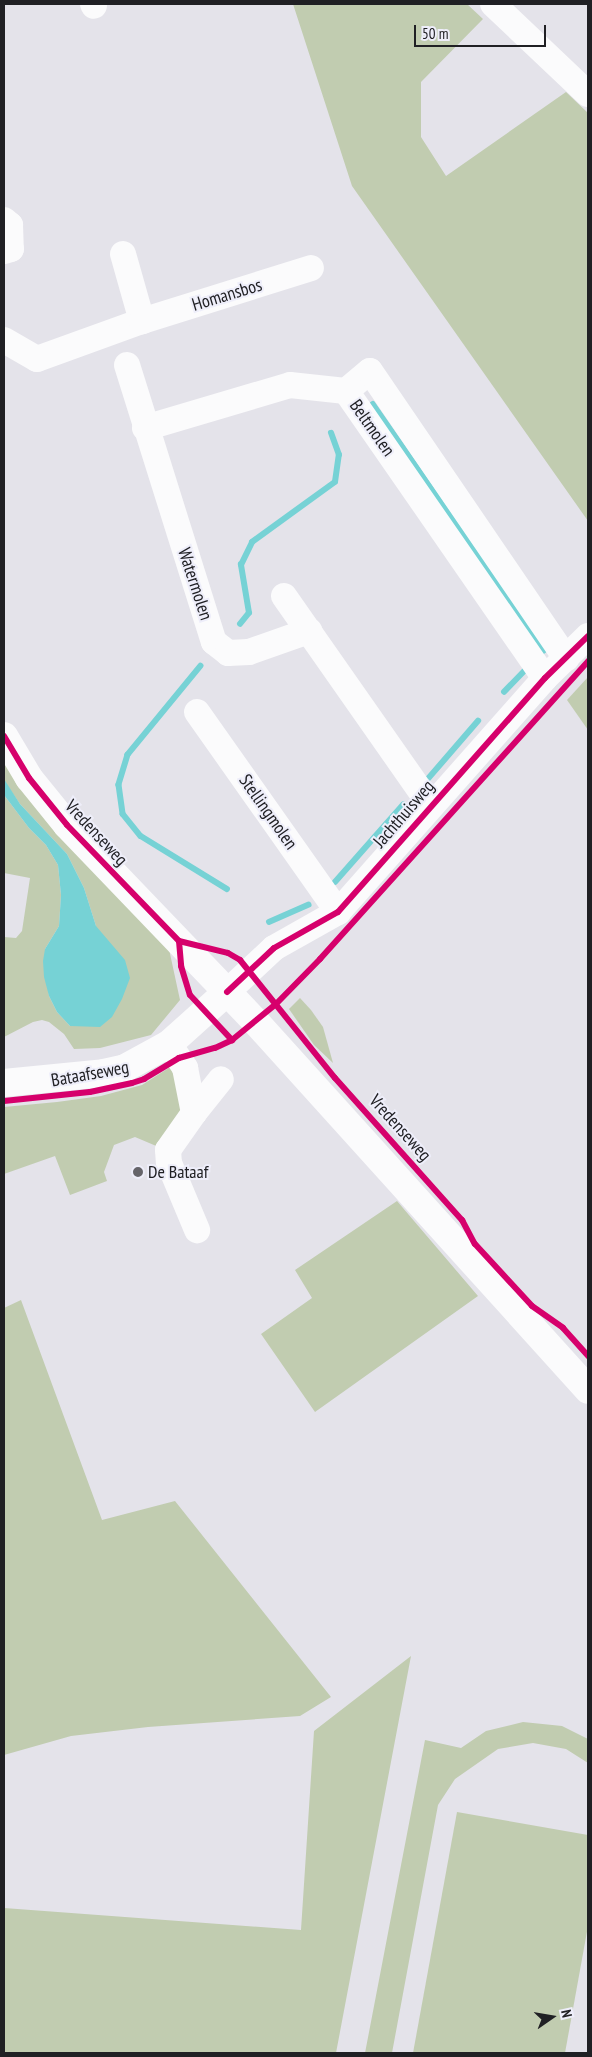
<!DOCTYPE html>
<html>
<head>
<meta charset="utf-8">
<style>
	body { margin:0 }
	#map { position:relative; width:592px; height:2057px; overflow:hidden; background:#e4e3ea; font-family:"PT Sans Narrow",sans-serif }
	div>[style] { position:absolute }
	.green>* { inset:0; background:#c1ccb0 }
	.water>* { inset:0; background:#76d2d5 }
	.stream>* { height:5.5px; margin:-2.75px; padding:0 2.75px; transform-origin:2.75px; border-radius:2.75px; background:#76d2d5 }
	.minor>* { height:26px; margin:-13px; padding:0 13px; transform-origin:13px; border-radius:13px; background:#fbfbfc }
	.major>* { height:28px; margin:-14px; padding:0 14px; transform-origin:14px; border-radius:14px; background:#fbfbfc }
	.cycleway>* { height:6px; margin:-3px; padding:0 3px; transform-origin:3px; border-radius:3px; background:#d6006c }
	.dots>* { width:14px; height:14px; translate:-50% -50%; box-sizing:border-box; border:2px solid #eeeefa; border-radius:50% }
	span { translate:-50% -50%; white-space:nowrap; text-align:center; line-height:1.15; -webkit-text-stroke:4px #eeeefa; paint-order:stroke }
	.street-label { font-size:18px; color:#202024 }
	.poi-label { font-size:18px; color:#202024 }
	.left { translate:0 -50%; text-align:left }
	.frame { position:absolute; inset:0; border:5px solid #202024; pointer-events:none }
	.north { position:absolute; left:527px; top:1992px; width:50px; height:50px; -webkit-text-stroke:4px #eeeefa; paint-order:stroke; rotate:77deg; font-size:14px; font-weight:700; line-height:20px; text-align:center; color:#202024 }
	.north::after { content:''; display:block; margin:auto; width:18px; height:22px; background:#202024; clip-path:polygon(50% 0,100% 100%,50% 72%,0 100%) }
	.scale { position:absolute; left:414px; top:25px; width:132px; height:22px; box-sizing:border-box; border:2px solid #202024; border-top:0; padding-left:6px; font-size:15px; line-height:18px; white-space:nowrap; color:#202024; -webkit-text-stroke:4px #eeeefa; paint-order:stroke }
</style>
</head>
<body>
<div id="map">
	<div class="green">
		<div style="clip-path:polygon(293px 4px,467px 4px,483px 19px,421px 82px,421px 137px,446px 176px,566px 92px,588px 113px,588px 521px,352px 186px)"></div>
		<div style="clip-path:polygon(588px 677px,588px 730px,567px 700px)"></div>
		<div style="clip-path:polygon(4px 759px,169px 949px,180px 1000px,151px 1035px,100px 1048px,74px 1049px,64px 1034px,49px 1022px,42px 1020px,33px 1022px,4px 1037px,4px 937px,16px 938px,22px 931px,30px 878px,4px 873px,4px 795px,29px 828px,46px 845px,58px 865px,61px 895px,59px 926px,45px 949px,49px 996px,57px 1012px,70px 1026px,85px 1026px,96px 926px,84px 888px,67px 854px,20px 804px,5px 782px)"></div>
		<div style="clip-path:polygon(300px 998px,311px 1010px,323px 1027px,333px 1063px,314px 1045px,289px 1009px)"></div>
		<div style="clip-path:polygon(175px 1064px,185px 1102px,161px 1148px,135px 1137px,114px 1145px,104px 1172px,107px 1181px,70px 1195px,55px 1156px,4px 1174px,4px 1107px,57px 1102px,101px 1096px,142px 1085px)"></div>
		<div style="clip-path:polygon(397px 1201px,478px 1296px,315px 1412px,261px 1334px,312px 1298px,295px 1270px)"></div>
		<div style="clip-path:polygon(21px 1300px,102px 1520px,175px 1501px,331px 1697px,300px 1716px,148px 1727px,71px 1736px,4px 1755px,4px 1308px)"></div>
		<div style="clip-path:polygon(411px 1656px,336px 2053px,4px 2053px,4px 1908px,301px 1930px,314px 1731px)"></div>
		<div style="clip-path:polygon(523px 1722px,562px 1726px,588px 1739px,588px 1763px,566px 1749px,533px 1743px,498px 1749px,455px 1779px,438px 1805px,392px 2053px,365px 2053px,425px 1740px,461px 1748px,486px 1731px)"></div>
		<div style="clip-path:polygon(457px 1812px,588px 1835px,588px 1926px,565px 2053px,413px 2053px)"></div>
	</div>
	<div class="water">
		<div style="clip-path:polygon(4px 779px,20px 804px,67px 854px,84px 888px,96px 926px,125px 960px,130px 978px,122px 999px,112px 1017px,100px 1027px,70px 1026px,57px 1012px,49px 996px,44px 977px,43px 961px,45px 949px,59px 926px,61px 895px,58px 865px,46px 845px,29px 828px,4px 795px)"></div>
	</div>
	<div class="stream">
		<div style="left:373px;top:404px;width:300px;rotate:55.3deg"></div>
		<div style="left:240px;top:624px;width:14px;rotate:-51deg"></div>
		<div style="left:249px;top:613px;width:49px;rotate:-99.5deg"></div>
		<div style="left:241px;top:565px;width:25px;rotate:-64deg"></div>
		<div style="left:252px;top:542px;width:102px;rotate:-35.9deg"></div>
		<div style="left:335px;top:482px;width:27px;rotate:-82deg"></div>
		<div style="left:339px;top:455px;width:23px;rotate:-110deg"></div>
		<div style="left:201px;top:666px;width:115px;rotate:129.4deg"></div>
		<div style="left:128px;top:755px;width:31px;rotate:107deg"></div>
		<div style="left:119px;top:785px;width:29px;rotate:82deg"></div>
		<div style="left:123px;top:814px;width:28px;rotate:51deg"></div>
		<div style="left:141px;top:836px;width:101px;rotate:31.6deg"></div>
		<div style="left:504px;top:692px;width:30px;rotate:-46deg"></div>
		<div style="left:427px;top:780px;width:78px;rotate:-49.2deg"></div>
		<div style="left:335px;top:882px;width:103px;rotate:-48.6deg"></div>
		<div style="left:269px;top:922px;width:43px;rotate:-23.6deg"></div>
	</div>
	<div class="minor">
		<div style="left:93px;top:4px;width:2px;rotate:63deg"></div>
		<div style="left:493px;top:4px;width:131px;rotate:43.5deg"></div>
		<div style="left:4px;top:220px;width:8px;rotate:40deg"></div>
		<div style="left:10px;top:225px;width:24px;rotate:88deg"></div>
		<div style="left:11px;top:249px;width:7px;rotate:164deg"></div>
		<div style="left:123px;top:254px;width:70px;rotate:74.2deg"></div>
		<div style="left:4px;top:340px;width:38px;rotate:30deg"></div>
		<div style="left:37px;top:359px;width:112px;rotate:-19.9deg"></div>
		<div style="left:142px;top:321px;width:177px;rotate:-17.4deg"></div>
		<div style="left:127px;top:365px;width:290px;rotate:72.6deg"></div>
		<div style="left:214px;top:642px;width:18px;rotate:38deg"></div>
		<div style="left:228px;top:653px;width:21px;rotate:-3deg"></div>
		<div style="left:249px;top:652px;width:64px;rotate:-19.3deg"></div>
		<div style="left:346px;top:391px;width:31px;rotate:-40deg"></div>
		<div style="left:370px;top:371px;width:348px;rotate:55.7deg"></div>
		<div style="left:346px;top:391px;width:349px;rotate:55.3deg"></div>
		<div style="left:145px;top:428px;width:151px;rotate:-16.5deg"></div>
		<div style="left:290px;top:385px;width:56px;rotate:6.1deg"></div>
		<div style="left:284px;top:596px;width:256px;rotate:55deg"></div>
		<div style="left:197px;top:712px;width:245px;rotate:54.8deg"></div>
		<div style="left:227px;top:992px;width:64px;rotate:-43.1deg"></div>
		<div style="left:274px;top:948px;width:73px;rotate:-29.4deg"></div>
		<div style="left:338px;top:912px;width:312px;rotate:-48.5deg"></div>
		<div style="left:545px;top:678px;width:60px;rotate:-44.3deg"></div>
		<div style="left:169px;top:1044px;width:29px;rotate:56deg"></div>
		<div style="left:185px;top:1068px;width:46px;rotate:78.7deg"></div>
		<div style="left:194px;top:1113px;width:45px;rotate:125.1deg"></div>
		<div style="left:168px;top:1150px;width:13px;rotate:86deg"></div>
		<div style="left:169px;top:1163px;width:73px;rotate:67.3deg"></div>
		<div style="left:194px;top:1113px;width:43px;rotate:-51.5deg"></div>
	</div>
	<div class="major">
		<div style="left:4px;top:736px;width:49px;rotate:59.2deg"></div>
		<div style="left:29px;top:778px;width:60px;rotate:51deg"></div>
		<div style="left:67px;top:825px;width:272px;rotate:46.2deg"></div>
		<div style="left:255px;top:1021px;width:497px;rotate:47.9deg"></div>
		<div style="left:4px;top:1083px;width:100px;rotate:-5.7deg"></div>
		<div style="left:104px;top:1073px;width:22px;rotate:-13deg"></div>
		<div style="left:125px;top:1068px;width:50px;rotate:-28.6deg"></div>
		<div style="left:169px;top:1044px;width:78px;rotate:-41.9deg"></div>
	</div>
	<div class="cycleway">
		<div style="left:4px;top:736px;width:49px;rotate:59.2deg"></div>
		<div style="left:29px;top:778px;width:60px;rotate:51deg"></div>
		<div style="left:67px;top:825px;width:161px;rotate:46deg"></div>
		<div style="left:179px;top:941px;width:50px;rotate:13.8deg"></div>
		<div style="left:228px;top:953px;width:14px;rotate:30deg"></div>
		<div style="left:240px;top:960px;width:151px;rotate:51.2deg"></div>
		<div style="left:335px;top:1078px;width:191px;rotate:48.2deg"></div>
		<div style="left:462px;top:1220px;width:27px;rotate:62deg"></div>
		<div style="left:475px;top:1244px;width:84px;rotate:47.4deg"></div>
		<div style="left:532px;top:1306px;width:38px;rotate:35deg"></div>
		<div style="left:563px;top:1328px;width:38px;rotate:48deg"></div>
		<div style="left:179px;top:941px;width:25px;rotate:85deg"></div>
		<div style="left:181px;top:966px;width:30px;rotate:73deg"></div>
		<div style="left:190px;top:995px;width:62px;rotate:47deg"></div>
		<div style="left:227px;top:992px;width:64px;rotate:-43.1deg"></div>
		<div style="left:274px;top:948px;width:73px;rotate:-29.4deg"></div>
		<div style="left:338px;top:912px;width:312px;rotate:-48.5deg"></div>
		<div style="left:545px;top:678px;width:60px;rotate:-44.3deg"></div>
		<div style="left:4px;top:1101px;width:86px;rotate:-6deg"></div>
		<div style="left:90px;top:1092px;width:43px;rotate:-12.1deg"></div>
		<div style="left:132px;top:1083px;width:13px;rotate:-18deg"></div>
		<div style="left:144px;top:1079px;width:41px;rotate:-31deg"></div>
		<div style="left:179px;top:1058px;width:37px;rotate:-16deg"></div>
		<div style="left:215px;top:1048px;width:19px;rotate:-25deg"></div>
		<div style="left:232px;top:1040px;width:57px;rotate:-39.3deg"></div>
		<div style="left:276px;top:1004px;width:63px;rotate:-45.6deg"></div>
		<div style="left:320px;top:959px;width:401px;rotate:-48deg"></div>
	</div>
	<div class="dots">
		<div style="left:138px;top:1172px;background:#656469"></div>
	</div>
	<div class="street-label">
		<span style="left:227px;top:295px;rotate:-17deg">Homansbos</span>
		<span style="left:372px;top:428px;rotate:55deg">Beltmolen</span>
		<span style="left:195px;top:584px;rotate:72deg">Watermolen</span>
		<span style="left:268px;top:812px;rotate:55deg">Stellingmolen</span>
		<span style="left:404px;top:814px;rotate:-49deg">Jachthuisweg</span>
		<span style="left:96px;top:833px;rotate:47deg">Vredenseweg</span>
		<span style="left:90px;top:1074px;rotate:-10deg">Bataafseweg</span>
		<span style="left:400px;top:1128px;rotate:48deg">Vredenseweg</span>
	</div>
	<div class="poi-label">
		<span class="left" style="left:148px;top:1172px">De Bataaf</span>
	</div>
	<div class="frame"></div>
	<div class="north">N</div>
	<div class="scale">50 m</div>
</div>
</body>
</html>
